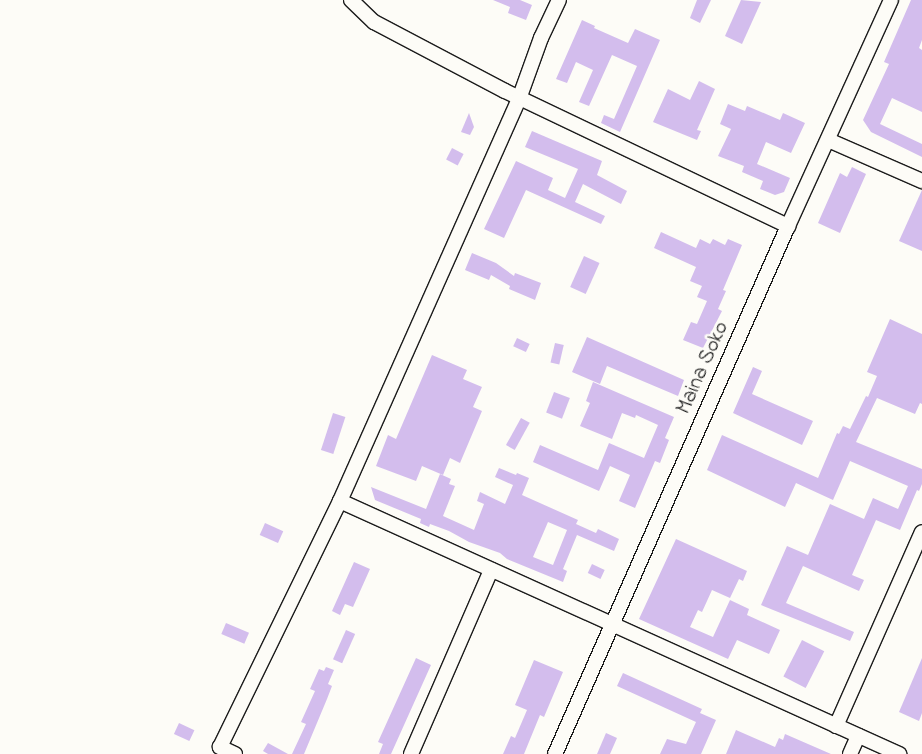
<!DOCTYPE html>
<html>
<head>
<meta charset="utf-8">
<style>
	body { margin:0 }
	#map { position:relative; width:922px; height:754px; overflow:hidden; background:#fdfcf7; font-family:"Indie Flower",sans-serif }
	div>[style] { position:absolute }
	.building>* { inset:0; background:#d3bded; transform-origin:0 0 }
	.roads { filter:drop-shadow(1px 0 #1c1c1c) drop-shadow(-1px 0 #1c1c1c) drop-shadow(0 1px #1c1c1c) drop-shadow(0 -1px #1c1c1c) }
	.minor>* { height:14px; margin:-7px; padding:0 7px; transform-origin:7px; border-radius:7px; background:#fdfcf7 }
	span { translate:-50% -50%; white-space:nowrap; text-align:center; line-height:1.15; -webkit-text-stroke:5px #fdfcf7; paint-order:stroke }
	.street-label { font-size:21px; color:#1c1c1c }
</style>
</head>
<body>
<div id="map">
	<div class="building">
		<div style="clip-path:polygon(493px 0,520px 0,532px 5px,526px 20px,508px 13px,510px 7px)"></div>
		<div style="clip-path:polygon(697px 0,711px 0,700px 23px,690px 18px)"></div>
		<div style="clip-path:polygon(741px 0,761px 2px,742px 44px,725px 36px)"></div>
		<div style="clip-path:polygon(911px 0,922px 0,922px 40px,919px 48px,922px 50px,922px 112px,892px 98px,880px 124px,922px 144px,922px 157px,871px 132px,863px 120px,889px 64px,884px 62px)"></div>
		<div style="clip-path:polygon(582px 20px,595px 26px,594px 28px,628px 43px,635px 29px,660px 40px,620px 132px,601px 123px,604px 115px,614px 119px,637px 66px,612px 55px,589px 106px,579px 102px,593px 70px,576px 62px,567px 83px,556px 79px)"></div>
		<div style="clip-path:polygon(699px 81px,715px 89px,697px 130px,701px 131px,697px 140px,653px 122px,668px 89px,690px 100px)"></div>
		<div style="clip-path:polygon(728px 104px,745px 111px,747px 106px,780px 120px,783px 113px,805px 123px,791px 153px,766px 142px,757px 164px,790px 178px,784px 192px,775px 195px,760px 189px,763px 181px,742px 172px,744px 166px,718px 156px,731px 129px,720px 124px)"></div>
		<div style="clip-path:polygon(469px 113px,474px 127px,470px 135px,461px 132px)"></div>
		<div style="clip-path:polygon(532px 131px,602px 161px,597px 175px,627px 191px,621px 204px,583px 184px,575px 202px,605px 216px,601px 224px,526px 190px,504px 238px,484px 229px,516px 161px,553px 178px,548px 190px,565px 198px,578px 169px,525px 147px)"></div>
		<div style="left:452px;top:148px;width:13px;height:13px;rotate:27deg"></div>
		<div style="clip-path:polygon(852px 167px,866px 174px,840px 233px,818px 223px,840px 173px,847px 177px)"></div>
		<div style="clip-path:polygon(922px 190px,922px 251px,899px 241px)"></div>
		<div style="clip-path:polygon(661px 232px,696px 248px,700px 239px,710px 244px,713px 239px,725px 245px,728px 239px,742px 245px,723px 290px,726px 291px,718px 309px,722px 311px,703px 348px,683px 340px,691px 322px,697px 324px,707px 301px,697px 297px,702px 286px,690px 281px,696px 267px,654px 248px)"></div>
		<div style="clip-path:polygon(472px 253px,496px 263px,514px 276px,515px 273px,541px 283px,535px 300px,509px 289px,510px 286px,491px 275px,489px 280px,465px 270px)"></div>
		<div style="left:584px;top:256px;width:17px;height:34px;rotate:24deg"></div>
		<div style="clip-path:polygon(890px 319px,922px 334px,922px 404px,920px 403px,915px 414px,877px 398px,856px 442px,922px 469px,922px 484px,919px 491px,917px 490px,900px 530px,876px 520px,852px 575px,864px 580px,859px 591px,803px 566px,786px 603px,854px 632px,850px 641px,761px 605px,787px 546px,808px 555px,830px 504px,864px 519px,873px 498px,898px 509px,908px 486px,850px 461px,833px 500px,796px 483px,785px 507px,707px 470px,722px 435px,818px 478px,837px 433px,839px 434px,843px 426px,850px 429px,866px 396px,868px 397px,877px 376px,867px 372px)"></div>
		<div style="clip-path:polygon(587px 337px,684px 380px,678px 396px,607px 366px,600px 384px,572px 372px)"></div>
		<div style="left:517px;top:338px;width:14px;height:9px;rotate:25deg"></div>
		<div style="left:555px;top:343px;width:9px;height:20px;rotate:13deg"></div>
		<div style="clip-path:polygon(432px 355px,467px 370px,463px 379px,482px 387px,473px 407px,482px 411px,460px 463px,450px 458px,443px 475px,422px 466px,416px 481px,376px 466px,388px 435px,396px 439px)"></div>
		<div style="clip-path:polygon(753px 367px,762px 371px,752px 394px,813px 421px,802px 445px,733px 413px)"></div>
		<div style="clip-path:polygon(593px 382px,674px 417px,665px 438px,669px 440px,660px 463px,655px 461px,635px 508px,619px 501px,630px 475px,610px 466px,599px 491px,533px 462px,540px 445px,598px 470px,609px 443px,644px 458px,658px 425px,636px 415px,635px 418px,622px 413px,612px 439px,580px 426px,590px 403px,586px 401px)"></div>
		<div style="left:554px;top:392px;width:17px;height:22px;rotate:21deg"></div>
		<div style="left:333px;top:413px;width:13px;height:39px;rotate:18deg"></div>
		<div style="left:521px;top:418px;width:10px;height:31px;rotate:29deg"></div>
		<div style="clip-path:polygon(evenodd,499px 468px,516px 475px,517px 473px,529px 478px,522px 495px,578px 520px,576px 524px,596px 533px,598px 529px,619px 539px,614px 551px,577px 535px,563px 569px,567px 571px,563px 582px,507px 559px,500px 553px,469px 542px,449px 531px,430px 524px,429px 527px,420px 523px,421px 519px,375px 500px,371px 487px,426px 509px,440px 474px,451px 479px,449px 484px,455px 486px,443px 516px,474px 530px,484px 504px,477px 501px,480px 492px,505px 504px,513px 485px,495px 477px,499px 468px,548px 522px,567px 530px,553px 565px,533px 557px,548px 522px)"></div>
		<div style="left:265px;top:523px;width:20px;height:13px;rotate:24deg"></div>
		<div style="clip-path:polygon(676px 539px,747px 571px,743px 581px,739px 579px,730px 598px,712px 590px,702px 612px,698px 610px,690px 627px,713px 637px,730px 600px,749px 609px,747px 615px,780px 630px,769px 654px,737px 640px,728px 659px,639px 619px)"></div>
		<div style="clip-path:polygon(354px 562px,370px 569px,353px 607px,345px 604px,340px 615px,332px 611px)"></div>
		<div style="left:592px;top:564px;width:14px;height:10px;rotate:25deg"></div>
		<div style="left:226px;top:623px;width:25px;height:12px;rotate:23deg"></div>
		<div style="left:346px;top:630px;width:10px;height:32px;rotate:24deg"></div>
		<div style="left:802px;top:640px;width:25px;height:41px;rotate:27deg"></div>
		<div style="clip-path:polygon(416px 658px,431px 665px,391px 754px,379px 754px,383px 744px,378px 742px)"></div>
		<div style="clip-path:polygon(922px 658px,922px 713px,919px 721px,899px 712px)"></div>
		<div style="clip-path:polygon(534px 660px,563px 672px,544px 717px,540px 715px,524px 754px,503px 754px,511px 736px,515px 738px,527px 710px,515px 705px)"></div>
		<div style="clip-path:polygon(326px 667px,334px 670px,328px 684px,332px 686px,327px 699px,304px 754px,292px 754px,306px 724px,301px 722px,315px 691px,310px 689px,319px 669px,324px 671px)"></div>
		<div style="clip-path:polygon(623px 673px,702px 709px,700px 713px,716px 720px,701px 754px,660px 754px,667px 739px,686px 744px,696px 722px,617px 686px)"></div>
		<div style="left:179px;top:723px;width:17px;height:12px;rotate:25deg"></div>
		<div style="clip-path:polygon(736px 730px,775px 747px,779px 738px,783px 740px,785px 734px,831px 754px,726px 754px)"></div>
		<div style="clip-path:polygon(606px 733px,617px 738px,610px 754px,597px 754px)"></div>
		<div style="clip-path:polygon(268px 743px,288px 754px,268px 754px,263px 751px)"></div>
	</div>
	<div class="roads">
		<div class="minor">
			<div style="left:351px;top:0;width:32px;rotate:44deg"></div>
			<div style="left:374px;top:22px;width:148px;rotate:27.8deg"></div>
			<div style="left:505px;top:91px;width:314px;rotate:25.5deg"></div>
			<div style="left:828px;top:140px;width:103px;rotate:23.6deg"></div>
			<div style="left:340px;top:501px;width:614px;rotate:24.35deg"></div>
			<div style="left:836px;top:726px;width:212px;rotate:-66.1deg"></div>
			<div style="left:235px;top:754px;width:17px;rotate:-155deg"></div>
			<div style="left:220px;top:747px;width:274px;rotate:-64deg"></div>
			<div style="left:340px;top:501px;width:440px;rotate:-66deg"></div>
			<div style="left:519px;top:99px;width:65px;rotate:-70.2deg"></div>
			<div style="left:541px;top:38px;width:42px;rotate:-64.7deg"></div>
			<div style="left:411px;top:754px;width:201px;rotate:-66.5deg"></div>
			<div style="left:555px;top:754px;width:577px;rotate:-66.19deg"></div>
			<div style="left:788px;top:226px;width:248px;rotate:-65.5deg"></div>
			<div style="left:850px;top:754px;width:20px;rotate:-66deg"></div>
		</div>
	</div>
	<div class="street-label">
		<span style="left:703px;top:368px;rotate:-66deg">Maina Soko</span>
	</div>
</div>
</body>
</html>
